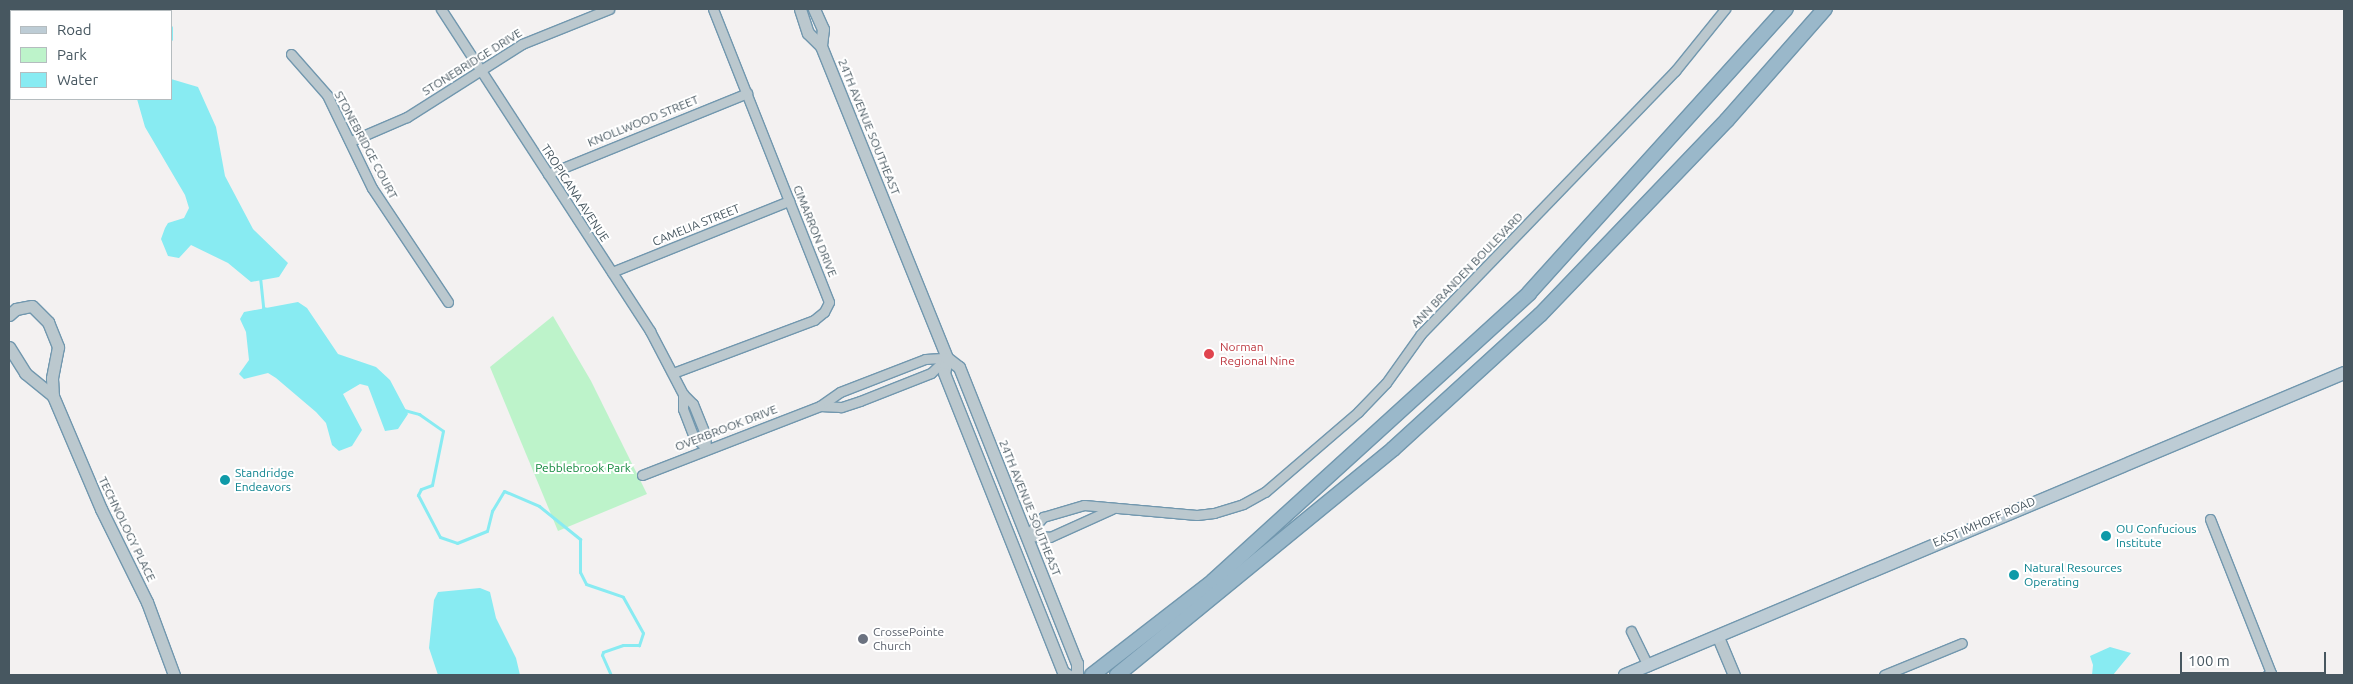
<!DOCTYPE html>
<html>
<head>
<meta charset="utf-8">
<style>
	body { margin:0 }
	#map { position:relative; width:2353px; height:684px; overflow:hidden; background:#f3f1f1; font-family:Ubuntu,sans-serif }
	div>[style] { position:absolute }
	.green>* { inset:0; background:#bdf3ca }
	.water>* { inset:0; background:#88ebf2 }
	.stream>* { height:3px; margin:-1.5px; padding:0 1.5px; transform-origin:1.5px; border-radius:1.5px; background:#88ebf2 }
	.roads { filter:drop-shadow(1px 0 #7197ae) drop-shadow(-1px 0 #7197ae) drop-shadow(0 1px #7197ae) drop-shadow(0 -1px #7197ae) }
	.minor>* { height:9px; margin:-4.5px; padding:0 4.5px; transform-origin:4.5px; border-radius:4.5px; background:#bbc8ce }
	.tertiary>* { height:11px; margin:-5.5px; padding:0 5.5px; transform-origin:5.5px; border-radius:5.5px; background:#bbc8ce }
	.secondary>* { height:12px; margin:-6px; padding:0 6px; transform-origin:6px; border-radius:6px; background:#bdccd5 }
	.trunk>* { height:14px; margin:-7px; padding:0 7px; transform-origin:7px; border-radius:7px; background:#9ab8ca }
	.dots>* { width:14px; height:14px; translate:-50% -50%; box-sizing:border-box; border:2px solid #fff; border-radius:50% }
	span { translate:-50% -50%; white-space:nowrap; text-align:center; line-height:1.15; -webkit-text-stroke:4px #fff; paint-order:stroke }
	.street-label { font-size:12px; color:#475760 }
	.health-label { font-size:12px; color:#be3a42 }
	.left { translate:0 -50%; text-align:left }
	.park-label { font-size:12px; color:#11883c }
	.culture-label { font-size:12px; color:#0d838f }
	.worship-label { font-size:12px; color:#5b616d }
	.frame { position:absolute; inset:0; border:10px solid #475760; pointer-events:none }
	.legend { position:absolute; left:10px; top:10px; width:162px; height:90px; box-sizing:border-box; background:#fff; border:1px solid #b5bcbf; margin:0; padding:6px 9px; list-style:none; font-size:15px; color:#475760 }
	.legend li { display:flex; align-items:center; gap:10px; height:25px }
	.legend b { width:25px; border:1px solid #b5bcbf }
	.scale { position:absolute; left:2180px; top:652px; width:146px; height:22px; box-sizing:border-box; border:2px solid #475760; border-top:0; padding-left:6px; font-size:15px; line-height:18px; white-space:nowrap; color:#475760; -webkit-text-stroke:4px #fff; paint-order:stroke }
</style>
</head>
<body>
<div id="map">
	<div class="green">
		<div style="clip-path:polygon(553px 316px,591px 381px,647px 494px,558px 531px,490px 367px)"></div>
	</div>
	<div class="water">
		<div style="clip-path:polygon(171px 79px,198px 87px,216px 127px,225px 176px,253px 229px,288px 263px,279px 277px,251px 282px,228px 263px,191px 245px,179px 258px,168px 256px,161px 239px,165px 228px,168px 223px,184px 218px,189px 208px,185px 195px,145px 127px,137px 99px,171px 99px)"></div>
		<div style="clip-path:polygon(298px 302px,307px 308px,338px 354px,376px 367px,390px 380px,408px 414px,398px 429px,385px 431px,368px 386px,360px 384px,343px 394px,362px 430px,352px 446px,339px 451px,332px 445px,326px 423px,316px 412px,276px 378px,268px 373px,244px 379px,239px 374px,249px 360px,246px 332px,240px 319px,244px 312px)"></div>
		<div style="clip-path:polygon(480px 588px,490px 592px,496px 618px,516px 658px,520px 675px,438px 675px,429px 648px,434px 600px,438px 592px)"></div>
		<div style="clip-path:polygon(2110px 647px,2131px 653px,2113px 675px,2092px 675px,2093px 665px,2090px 656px)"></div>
	</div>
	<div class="stream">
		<div style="left:168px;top:9px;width:2px;rotate:63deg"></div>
		<div style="left:171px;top:27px;width:12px;rotate:90deg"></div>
		<div style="left:260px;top:277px;width:31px;rotate:84deg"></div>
		<div style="left:263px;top:308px;width:4px;rotate:14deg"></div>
		<div style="left:404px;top:410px;width:16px;rotate:15deg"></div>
		<div style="left:419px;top:414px;width:29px;rotate:35deg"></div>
		<div style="left:443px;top:431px;width:55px;rotate:101.5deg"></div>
		<div style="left:432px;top:485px;width:12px;rotate:160deg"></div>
		<div style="left:421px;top:489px;width:7px;rotate:117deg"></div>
		<div style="left:418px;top:495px;width:47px;rotate:62.4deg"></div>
		<div style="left:440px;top:537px;width:18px;rotate:19deg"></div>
		<div style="left:457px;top:543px;width:32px;rotate:-22deg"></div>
		<div style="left:487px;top:531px;width:21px;rotate:-76deg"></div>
		<div style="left:492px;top:511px;width:23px;rotate:-59deg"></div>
		<div style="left:504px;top:491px;width:38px;rotate:23deg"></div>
		<div style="left:539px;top:506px;width:53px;rotate:38.8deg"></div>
		<div style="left:580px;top:539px;width:33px;rotate:90deg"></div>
		<div style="left:580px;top:572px;width:13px;rotate:63deg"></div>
		<div style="left:586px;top:584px;width:39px;rotate:19deg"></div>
		<div style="left:623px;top:597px;width:41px;rotate:60.9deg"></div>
		<div style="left:643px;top:633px;width:13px;rotate:108deg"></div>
		<div style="left:639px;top:645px;width:16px;rotate:180deg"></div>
		<div style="left:623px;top:645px;width:21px;rotate:161deg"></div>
		<div style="left:603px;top:652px;width:3px;rotate:108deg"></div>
		<div style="left:602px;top:655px;width:22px;rotate:66deg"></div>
	</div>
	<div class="roads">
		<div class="minor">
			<div style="left:441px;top:9px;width:384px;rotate:57deg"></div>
			<div style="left:650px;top:331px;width:71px;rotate:62.4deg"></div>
			<div style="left:291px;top:54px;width:55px;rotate:48.7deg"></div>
			<div style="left:327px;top:95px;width:103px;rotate:64.2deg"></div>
			<div style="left:372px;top:188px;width:137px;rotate:56.3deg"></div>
			<div style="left:351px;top:141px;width:61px;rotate:-23.2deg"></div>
			<div style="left:407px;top:117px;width:136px;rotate:-32.4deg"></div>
			<div style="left:522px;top:44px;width:94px;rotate:-21.9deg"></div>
			<div style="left:548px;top:174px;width:215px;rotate:-22.1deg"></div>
			<div style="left:612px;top:272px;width:191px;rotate:-21.9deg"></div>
			<div style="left:947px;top:358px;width:22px;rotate:137deg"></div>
			<div style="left:931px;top:373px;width:76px;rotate:158.5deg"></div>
			<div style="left:860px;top:401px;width:20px;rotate:162deg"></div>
			<div style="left:841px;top:407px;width:21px;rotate:-177deg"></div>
			<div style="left:820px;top:406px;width:24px;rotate:-35deg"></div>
			<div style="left:840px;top:392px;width:91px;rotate:-21.2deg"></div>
			<div style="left:925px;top:359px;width:22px;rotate:-3deg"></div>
			<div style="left:673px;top:373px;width:151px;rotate:-20.6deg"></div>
			<div style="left:814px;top:320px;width:13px;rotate:-39deg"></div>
			<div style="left:824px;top:312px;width:11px;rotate:-63deg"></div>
			<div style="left:829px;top:302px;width:315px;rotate:-111.6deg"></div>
			<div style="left:683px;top:394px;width:14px;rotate:45deg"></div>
			<div style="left:693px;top:404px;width:31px;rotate:68deg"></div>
			<div style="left:705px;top:433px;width:15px;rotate:86deg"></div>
			<div style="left:706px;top:448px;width:18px;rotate:-135deg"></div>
			<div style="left:693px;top:435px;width:28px;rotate:-111deg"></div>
			<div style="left:683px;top:409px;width:15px;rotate:-90deg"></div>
			<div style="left:642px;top:475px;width:191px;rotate:-21.2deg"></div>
			<div style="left:2210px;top:519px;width:166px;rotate:68.4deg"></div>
			<div style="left:2271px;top:673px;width:4px;rotate:153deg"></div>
			<div style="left:1027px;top:536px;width:25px;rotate:-50deg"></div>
			<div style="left:1043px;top:517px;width:43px;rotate:-16.3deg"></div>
			<div style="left:1084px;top:505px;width:113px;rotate:5.1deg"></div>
			<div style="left:1197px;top:515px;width:17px;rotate:-7deg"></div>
			<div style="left:1214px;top:513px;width:30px;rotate:-17deg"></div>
			<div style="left:1243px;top:504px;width:25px;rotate:-29deg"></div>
			<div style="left:1265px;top:492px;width:123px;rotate:-40.7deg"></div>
			<div style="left:1358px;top:412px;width:40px;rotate:-46deg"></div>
			<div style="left:1386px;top:383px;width:60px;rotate:-54.5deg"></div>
			<div style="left:1421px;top:334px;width:366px;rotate:-46deg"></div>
			<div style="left:1675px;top:71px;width:80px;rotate:-51.1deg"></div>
			<div style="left:1027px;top:536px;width:23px;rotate:2deg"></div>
			<div style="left:1050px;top:537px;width:68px;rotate:-24.3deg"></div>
			<div style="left:1631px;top:631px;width:39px;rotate:64deg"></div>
			<div style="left:1884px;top:675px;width:84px;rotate:-22.3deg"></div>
		</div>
		<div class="tertiary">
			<div style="left:800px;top:9px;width:25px;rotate:72deg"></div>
			<div style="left:808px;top:33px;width:18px;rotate:45deg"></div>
			<div style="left:821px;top:46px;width:336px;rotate:68deg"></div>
			<div style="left:947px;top:358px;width:15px;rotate:101deg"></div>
			<div style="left:944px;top:373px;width:322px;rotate:68.3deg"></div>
			<div style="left:1063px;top:672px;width:6px;rotate:31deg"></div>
			<div style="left:814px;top:9px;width:22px;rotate:66deg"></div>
			<div style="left:823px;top:29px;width:17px;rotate:97deg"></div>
			<div style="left:9px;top:315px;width:9px;rotate:-41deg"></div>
			<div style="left:16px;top:309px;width:16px;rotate:-11deg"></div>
			<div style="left:32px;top:306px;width:23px;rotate:45deg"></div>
			<div style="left:48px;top:322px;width:27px;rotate:68deg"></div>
			<div style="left:58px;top:347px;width:32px;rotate:101deg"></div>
			<div style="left:52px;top:378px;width:18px;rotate:87deg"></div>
			<div style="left:53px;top:396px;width:123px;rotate:67deg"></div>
			<div style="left:101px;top:509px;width:104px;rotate:63.7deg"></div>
			<div style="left:147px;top:602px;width:78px;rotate:69.7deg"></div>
			<div style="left:9px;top:347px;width:31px;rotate:58deg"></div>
			<div style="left:25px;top:373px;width:36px;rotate:39deg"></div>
			<div style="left:947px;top:358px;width:15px;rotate:37deg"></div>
			<div style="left:959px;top:367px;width:319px;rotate:68.3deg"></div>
			<div style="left:1077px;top:663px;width:12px;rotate:90deg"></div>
			<div style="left:1718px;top:637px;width:41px;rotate:67.2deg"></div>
		</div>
		<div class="secondary">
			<div style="left:1625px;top:675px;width:780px;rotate:-22.78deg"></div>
		</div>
		<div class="trunk">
			<div style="left:1092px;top:675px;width:153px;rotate:-37.8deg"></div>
			<div style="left:1213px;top:581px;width:428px;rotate:-42.3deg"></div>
			<div style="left:1529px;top:293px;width:383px;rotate:-47.9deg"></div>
			<div style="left:1117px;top:675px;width:357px;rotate:-39.3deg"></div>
			<div style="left:1393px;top:449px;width:199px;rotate:-42.4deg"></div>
			<div style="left:1540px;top:315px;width:270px;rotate:-46.2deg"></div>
			<div style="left:1727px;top:120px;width:148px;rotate:-48.6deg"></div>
		</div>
	</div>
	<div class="dots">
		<div style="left:1209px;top:354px;background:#e0444e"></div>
		<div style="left:225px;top:480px;background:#0f9aa8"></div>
		<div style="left:2106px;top:536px;background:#0f9aa8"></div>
		<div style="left:2014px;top:575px;background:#0f9aa8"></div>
		<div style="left:863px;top:639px;background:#6b7280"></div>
	</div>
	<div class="street-label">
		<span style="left:472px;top:62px;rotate:-32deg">STONEBRIDGE DRIVE</span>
		<span style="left:643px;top:121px;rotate:-22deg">KNOLLWOOD STREET</span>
		<span style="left:869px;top:127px;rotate:68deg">24TH AVENUE SOUTHEAST</span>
		<span style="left:366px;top:145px;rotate:62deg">STONEBRIDGE COURT</span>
		<span style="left:575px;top:193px;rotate:57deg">TROPICANA AVENUE</span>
		<span style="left:696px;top:225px;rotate:-22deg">CAMELIA STREET</span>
		<span style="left:815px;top:231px;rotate:68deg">CIMARRON DRIVE</span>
		<span style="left:1467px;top:270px;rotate:-46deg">ANN BRANDEN BOULEVARD</span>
		<span style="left:726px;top:428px;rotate:-21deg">OVERBROOK DRIVE</span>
		<span style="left:1030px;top:508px;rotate:68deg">24TH AVENUE SOUTHEAST</span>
		<span style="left:1984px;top:522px;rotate:-23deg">EAST IMHOFF ROAD</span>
		<span style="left:127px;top:529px;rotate:64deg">TECHNOLOGY PLACE</span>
	</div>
	<div class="health-label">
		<span class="left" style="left:1220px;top:354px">Norman<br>Regional Nine</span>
	</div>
	<div class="park-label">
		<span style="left:583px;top:468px">Pebblebrook Park</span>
	</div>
	<div class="culture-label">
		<span class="left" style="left:235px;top:480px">Standridge<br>Endeavors</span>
		<span class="left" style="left:2116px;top:536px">OU Confucious<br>Institute</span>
		<span class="left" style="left:2024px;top:575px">Natural Resources<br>Operating</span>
	</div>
	<div class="worship-label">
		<span class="left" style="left:873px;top:639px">CrossePointe<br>Church</span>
	</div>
	<div class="frame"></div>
	<ul class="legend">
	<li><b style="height:6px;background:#bdccd5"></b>Road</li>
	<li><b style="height:14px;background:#bdf3ca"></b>Park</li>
	<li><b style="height:14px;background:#88ebf2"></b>Water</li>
	</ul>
	<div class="scale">100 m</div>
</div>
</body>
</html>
